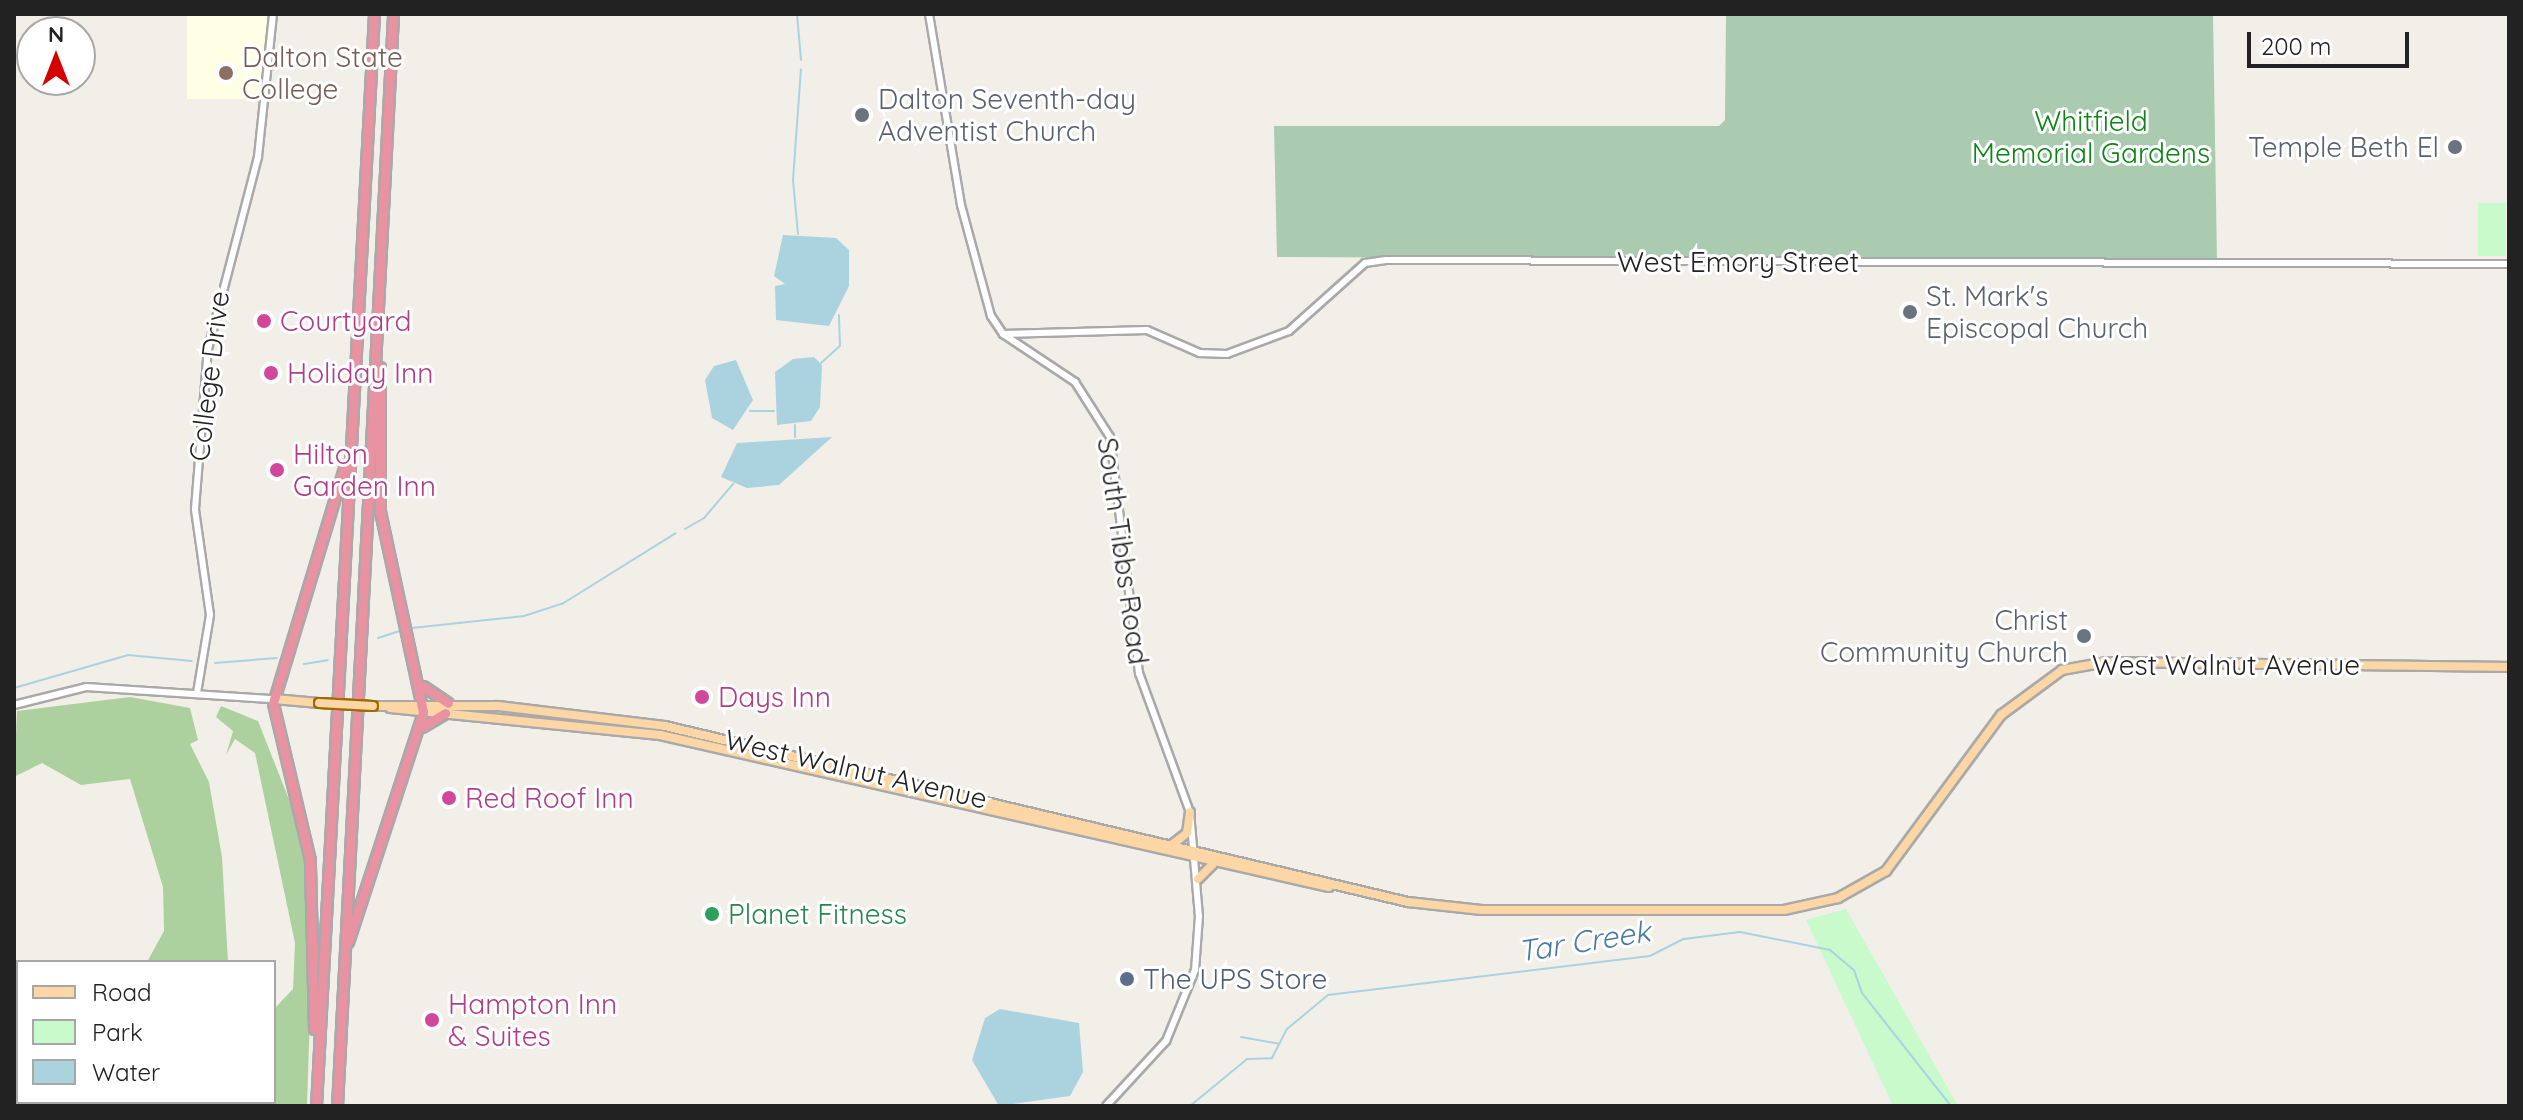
<!DOCTYPE html>
<html>
<head>
<meta charset="utf-8">
<style>
	body { margin:0 }
	#map { position:relative; width:2523px; height:1120px; overflow:hidden; background:#f2efe9; font-family:Quicksand,sans-serif }
	div>[style] { position:absolute }
	.education>* { inset:0; background:#ffffe5; transform-origin:0 0 }
	.forest>* { inset:0; background:#add19e }
	.cemetery>* { inset:0; background:#aacbaf }
	.park>* { inset:0; background:#c8facc; transform-origin:0 0 }
	.water>* { inset:0; background:#aad3df }
	.stream>* { height:2px; margin:-1px; padding:0 1px; transform-origin:1px; border-radius:1px; background:#aad3df }
	.roads { filter:drop-shadow(2px 0 #a9a9a9) drop-shadow(-2px 0 #a9a9a9) drop-shadow(0 2px #a9a9a9) drop-shadow(0 -2px #a9a9a9) }
	.tertiary>* { height:6px; margin:-3px; padding:0 3px; transform-origin:3px; border-radius:3px; background:#fff }
	.primary>* { height:8px; margin:-4px; padding:0 4px; transform-origin:4px; border-radius:4px; background:#fcd6a4 }
	.motorway>* { height:9px; margin:-4.5px; padding:0 4.5px; transform-origin:4.5px; border-radius:4.5px; background:#e892a2 }
	.bridges { filter:drop-shadow(2px 0 #a06b00) drop-shadow(-2px 0 #a06b00) drop-shadow(0 2px #a06b00) drop-shadow(0 -2px #a06b00) }
	.primary-bridge>* { height:8px; margin:-4px; padding:0 4px; transform-origin:4px; border-radius:4px; background:#fcd6a4 }
	.dots>* { width:22px; height:22px; translate:-50% -50%; box-sizing:border-box; border:4px solid #fff; border-radius:50% }
	span { translate:-50% -50%; white-space:nowrap; text-align:center; line-height:1.15; -webkit-text-stroke:6px #fff; paint-order:stroke }
	.education-label { font-size:28px; color:#785e54 }
	.left { translate:0 -50%; text-align:left }
	.worship-label { font-size:28px; color:#5b616d }
	.right { translate:-100% -50%; text-align:right }
	.park-label { font-size:28px; color:#0c8416 }
	.street-label { font-size:28px; color:#222 }
	.hotel-label { font-size:28px; color:#b23c85 }
	.leisure-label { font-size:28px; color:#27864d }
	.service-label { font-size:28px; color:#4e5e75 }
	.water-label { font-size:30px; color:#4a7aab; font-style:italic }
	.frame { position:absolute; inset:0; border:16px solid #222; pointer-events:none }
	.legend { position:absolute; left:16px; top:960px; width:260px; height:144px; box-sizing:border-box; background:#fff; border:2px solid #a7a7a7; margin:0; padding:10px 14px; list-style:none; font-size:24px; color:#222 }
	.legend li { display:flex; align-items:center; gap:16px; height:40px }
	.legend b { width:40px; border:2px solid #a7a7a7 }
	.north { position:absolute; left:16px; top:16px; width:80px; height:80px; box-sizing:border-box; background:#fff; border:2px solid #a7a7a7; border-radius:50%; rotate:0deg; font-size:22px; font-weight:700; line-height:32px; text-align:center; color:#222 }
	.north::after { content:''; display:block; margin:auto; width:28px; height:36px; background:#d40000; clip-path:polygon(50% 0,100% 100%,50% 72%,0 100%) }
	.scale { position:absolute; left:2247px; top:32px; width:162px; height:36px; box-sizing:border-box; border:4px solid #222; border-top:0; padding-left:10px; font-size:24px; line-height:28px; white-space:nowrap; color:#222; -webkit-text-stroke:6px #fff; paint-order:stroke }
</style>
</head>
<body>
<div id="map">
	<div class="education">
		<div style="left:187px;top:14px;width:80px;height:85px"></div>
	</div>
	<div class="forest">
		<div style="clip-path:polygon(130px 697px,190px 708px,198px 740px,190px 744px,209px 782px,222px 857px,228px 962px,147px 962px,164px 931px,163px 887px,130px 779px,81px 785px,42px 763px,14px 777px,17px 711px)"></div>
		<div style="clip-path:polygon(221px 706px,258px 721px,303px 835px,313px 920px,307px 1106px,128px 1106px,274px 1102px,274px 1009px,293px 989px,295px 943px,255px 753px,235px 739px,226px 755px,233px 731px,216px 717px)"></div>
	</div>
	<div class="cemetery">
		<div style="clip-path:polygon(1726px 14px,2213px 14px,2217px 261px,1277px 257px,1274px 126px,1719px 126px,1725px 120px)"></div>
	</div>
	<div class="park">
		<div style="left:2478px;top:203px;width:28px;height:53px"></div>
		<div style="clip-path:polygon(1846px 909px,1957px 1104px,1893px 1106px,1806px 920px)"></div>
	</div>
	<div class="water">
		<div style="clip-path:polygon(783px 235px,836px 238px,849px 250px,849px 286px,829px 326px,776px 320px,775px 286px,785px 284px,774px 276px)"></div>
		<div style="clip-path:polygon(793px 359px,814px 357px,822px 365px,820px 407px,811px 421px,777px 425px,775px 372px)"></div>
		<div style="clip-path:polygon(736px 360px,753px 400px,733px 430px,712px 418px,705px 380px,714px 366px)"></div>
		<div style="clip-path:polygon(832px 437px,779px 485px,747px 488px,721px 477px,737px 443px)"></div>
		<div style="clip-path:polygon(1000px 1009px,1079px 1023px,1083px 1072px,1070px 1096px,999px 1106px,972px 1060px,985px 1018px)"></div>
	</div>
	<div class="stream">
		<div style="left:797px;top:14px;width:46px;rotate:85deg"></div>
		<div style="left:798px;top:234px;width:54px;rotate:-95.3deg"></div>
		<div style="left:793px;top:180px;width:111px;rotate:-85.9deg"></div>
		<div style="left:821px;top:363px;width:25px;rotate:-42deg"></div>
		<div style="left:840px;top:346px;width:31px;rotate:-92deg"></div>
		<div style="left:750px;top:411px;width:24px"></div>
		<div style="left:795px;top:437px;width:12px;rotate:-90deg"></div>
		<div style="left:685px;top:529px;width:22px;rotate:-30deg"></div>
		<div style="left:704px;top:518px;width:45px;rotate:-49.5deg"></div>
		<div style="left:412px;top:628px;width:113px;rotate:-6.1deg"></div>
		<div style="left:524px;top:616px;width:40px;rotate:-18deg"></div>
		<div style="left:562px;top:604px;width:134px;rotate:-31.9deg"></div>
		<div style="left:378px;top:638px;width:26px;rotate:-18deg"></div>
		<div style="left:215px;top:663px;width:62px;rotate:-4.6deg"></div>
		<div style="left:304px;top:664px;width:24px;rotate:-9deg"></div>
		<div style="left:14px;top:688px;width:119px;rotate:-16.1deg"></div>
		<div style="left:128px;top:655px;width:64px;rotate:5.4deg"></div>
		<div style="left:1241px;top:1037px;width:39px;rotate:10deg"></div>
		<div style="left:1190px;top:1106px;width:74px;rotate:-39.5deg"></div>
		<div style="left:1247px;top:1059px;width:25px;rotate:-2deg"></div>
		<div style="left:1272px;top:1058px;width:33px;rotate:-63deg"></div>
		<div style="left:1287px;top:1029px;width:53px;rotate:-39.7deg"></div>
		<div style="left:1328px;top:995px;width:324px;rotate:-6.9deg"></div>
		<div style="left:1650px;top:956px;width:38px;rotate:-27deg"></div>
		<div style="left:1684px;top:939px;width:56px;rotate:-7.1deg"></div>
		<div style="left:1740px;top:932px;width:92px;rotate:11.3deg"></div>
		<div style="left:1830px;top:950px;width:31px;rotate:40deg"></div>
		<div style="left:1854px;top:970px;width:24px;rotate:71deg"></div>
		<div style="left:1862px;top:993px;width:144px;rotate:51.8deg"></div>
	</div>
	<div class="roads">
		<div class="tertiary">
			<div style="left:929px;top:14px;width:194px;rotate:80.5deg"></div>
			<div style="left:961px;top:205px;width:115px;rotate:74.9deg"></div>
			<div style="left:991px;top:316px;width:22px;rotate:56deg"></div>
			<div style="left:1003px;top:334px;width:87px;rotate:33.7deg"></div>
			<div style="left:1075px;top:382px;width:65px;rotate:57.5deg"></div>
			<div style="left:1110px;top:437px;width:238px;rotate:83deg"></div>
			<div style="left:1139px;top:673px;width:148px;rotate:69.9deg"></div>
			<div style="left:1190px;top:812px;width:104px;rotate:85.1deg"></div>
			<div style="left:1199px;top:916px;width:54px;rotate:94.2deg"></div>
			<div style="left:1195px;top:970px;width:77px;rotate:112.2deg"></div>
			<div style="left:1166px;top:1041px;width:88px;rotate:132.7deg"></div>
			<div style="left:1003px;top:334px;width:144px;rotate:-1.6deg"></div>
			<div style="left:1147px;top:330px;width:58px;rotate:23.5deg"></div>
			<div style="left:1200px;top:353px;width:27px;rotate:2deg"></div>
			<div style="left:1227px;top:354px;width:66px;rotate:-20.4deg"></div>
			<div style="left:1289px;top:331px;width:102px;rotate:-41.8deg"></div>
			<div style="left:1365px;top:263px;width:21px;rotate:-8deg"></div>
			<div style="left:1386px;top:260px;width:1123px;rotate:0.2deg"></div>
			<div style="left:197px;top:693px;width:79px;rotate:-80.5deg"></div>
			<div style="left:210px;top:615px;width:107px;rotate:-98.1deg"></div>
			<div style="left:195px;top:509px;width:161px;rotate:-85.4deg"></div>
			<div style="left:208px;top:349px;width:198px;rotate:-75.4deg"></div>
			<div style="left:258px;top:157px;width:144px;rotate:-84deg"></div>
			<div style="left:14px;top:705px;width:74px;rotate:-14deg"></div>
			<div style="left:86px;top:687px;width:188px;rotate:3.7deg"></div>
		</div>
		<div class="primary">
			<div style="left:274px;top:699px;width:45px;rotate:5.1deg"></div>
			<div style="left:373px;top:706px;width:125px"></div>
			<div style="left:498px;top:706px;width:168px;rotate:6.8deg"></div>
			<div style="left:665px;top:726px;width:764px;rotate:13.33deg"></div>
			<div style="left:1408px;top:902px;width:74px;rotate:6.2deg"></div>
			<div style="left:1482px;top:910px;width:302px"></div>
			<div style="left:1784px;top:910px;width:55px;rotate:-12.5deg"></div>
			<div style="left:1838px;top:898px;width:55px;rotate:-29.4deg"></div>
			<div style="left:1886px;top:871px;width:194px;rotate:-53.6deg"></div>
			<div style="left:2001px;top:715px;width:76px;rotate:-36.4deg"></div>
			<div style="left:2062px;top:670px;width:46px;rotate:-10.1deg"></div>
			<div style="left:2107px;top:662px;width:402px;rotate:0.7deg"></div>
			<div style="left:390px;top:708px;width:271px;rotate:5.7deg"></div>
			<div style="left:660px;top:735px;width:686px;rotate:12.8deg"></div>
			<div style="left:1173px;top:844px;width:18px;rotate:-38deg"></div>
			<div style="left:1187px;top:833px;width:21px;rotate:-82deg"></div>
			<div style="left:1198px;top:879px;width:21px;rotate:-45deg"></div>
		</div>
		<div class="motorway">
			<div style="left:423px;top:686px;width:30px;rotate:34deg"></div>
			<div style="left:422px;top:727px;width:27px;rotate:-31deg"></div>
			<div style="left:348px;top:942px;width:242px;rotate:-71.9deg"></div>
			<div style="left:423px;top:712px;width:205px;rotate:-102.1deg"></div>
			<div style="left:380px;top:512px;width:145px;rotate:-90deg"></div>
			<div style="left:314px;top:1029px;width:169px;rotate:-91.4deg"></div>
			<div style="left:310px;top:860px;width:161px;rotate:-103.3deg"></div>
			<div style="left:273px;top:703px;width:249px;rotate:-73.2deg"></div>
			<div style="left:316px;top:1106px;width:1094px;rotate:-86.96deg"></div>
			<div style="left:337px;top:1106px;width:1093px;rotate:-87.06deg"></div>
		</div>
	</div>
	<div class="bridges">
		<div class="primary-bridge">
			<div style="left:319px;top:703px;width:54px;rotate:3.2deg"></div>
		</div>
	</div>
	<div class="dots">
		<div style="left:226px;top:73px;background:#8d6e63"></div>
		<div style="left:862px;top:115px;background:#6b7280"></div>
		<div style="left:2455px;top:147px;background:#6b7280"></div>
		<div style="left:1910px;top:312px;background:#6b7280"></div>
		<div style="left:264px;top:321px;background:#d1479c"></div>
		<div style="left:271px;top:373px;background:#d1479c"></div>
		<div style="left:277px;top:470px;background:#d1479c"></div>
		<div style="left:2084px;top:636px;background:#6b7280"></div>
		<div style="left:702px;top:697px;background:#d1479c"></div>
		<div style="left:449px;top:798px;background:#d1479c"></div>
		<div style="left:712px;top:914px;background:#2e9e5b"></div>
		<div style="left:1127px;top:979px;background:#5c6f8a"></div>
		<div style="left:432px;top:1020px;background:#d1479c"></div>
	</div>
	<div class="education-label">
		<span class="left" style="left:242px;top:73px">Dalton State<br>College</span>
	</div>
	<div class="worship-label">
		<span class="left" style="left:878px;top:115px">Dalton Seventh-day<br>Adventist Church</span>
		<span class="right" style="left:2439px;top:147px">Temple Beth El</span>
		<span class="left" style="left:1926px;top:312px">St. Mark's<br>Episcopal Church</span>
		<span class="right" style="left:2068px;top:636px">Christ<br>Community Church</span>
	</div>
	<div class="park-label">
		<span style="left:2091px;top:137px">Whitfield<br>Memorial Gardens</span>
	</div>
	<div class="street-label">
		<span style="left:1738px;top:262px">West Emory Street</span>
		<span style="left:209px;top:376px;rotate:-83deg">College Drive</span>
		<span style="left:1123px;top:551px;rotate:82deg">South Tibbs Road</span>
		<span style="left:2226px;top:665px">West Walnut Avenue</span>
		<span style="left:856px;top:769px;rotate:13deg">West Walnut Avenue</span>
	</div>
	<div class="hotel-label">
		<span class="left" style="left:280px;top:321px">Courtyard</span>
		<span class="left" style="left:287px;top:373px">Holiday Inn</span>
		<span class="left" style="left:293px;top:470px">Hilton<br>Garden Inn</span>
		<span class="left" style="left:718px;top:697px">Days Inn</span>
		<span class="left" style="left:465px;top:798px">Red Roof Inn</span>
		<span class="left" style="left:448px;top:1020px">Hampton Inn<br>&amp; Suites</span>
	</div>
	<div class="leisure-label">
		<span class="left" style="left:728px;top:914px">Planet Fitness</span>
	</div>
	<div class="service-label">
		<span class="left" style="left:1143px;top:979px">The UPS Store</span>
	</div>
	<div class="water-label">
		<span style="left:1584px;top:941px;rotate:-9deg">Tar Creek</span>
	</div>
	<div class="frame"></div>
	<ul class="legend">
	<li><b style="height:10px;background:#fcd6a4"></b>Road</li>
	<li><b style="height:22px;background:#c8facc"></b>Park</li>
	<li><b style="height:22px;background:#aad3df"></b>Water</li>
	</ul>
	<div class="north">N</div>
	<div class="scale">200 m</div>
</div>
</body>
</html>
